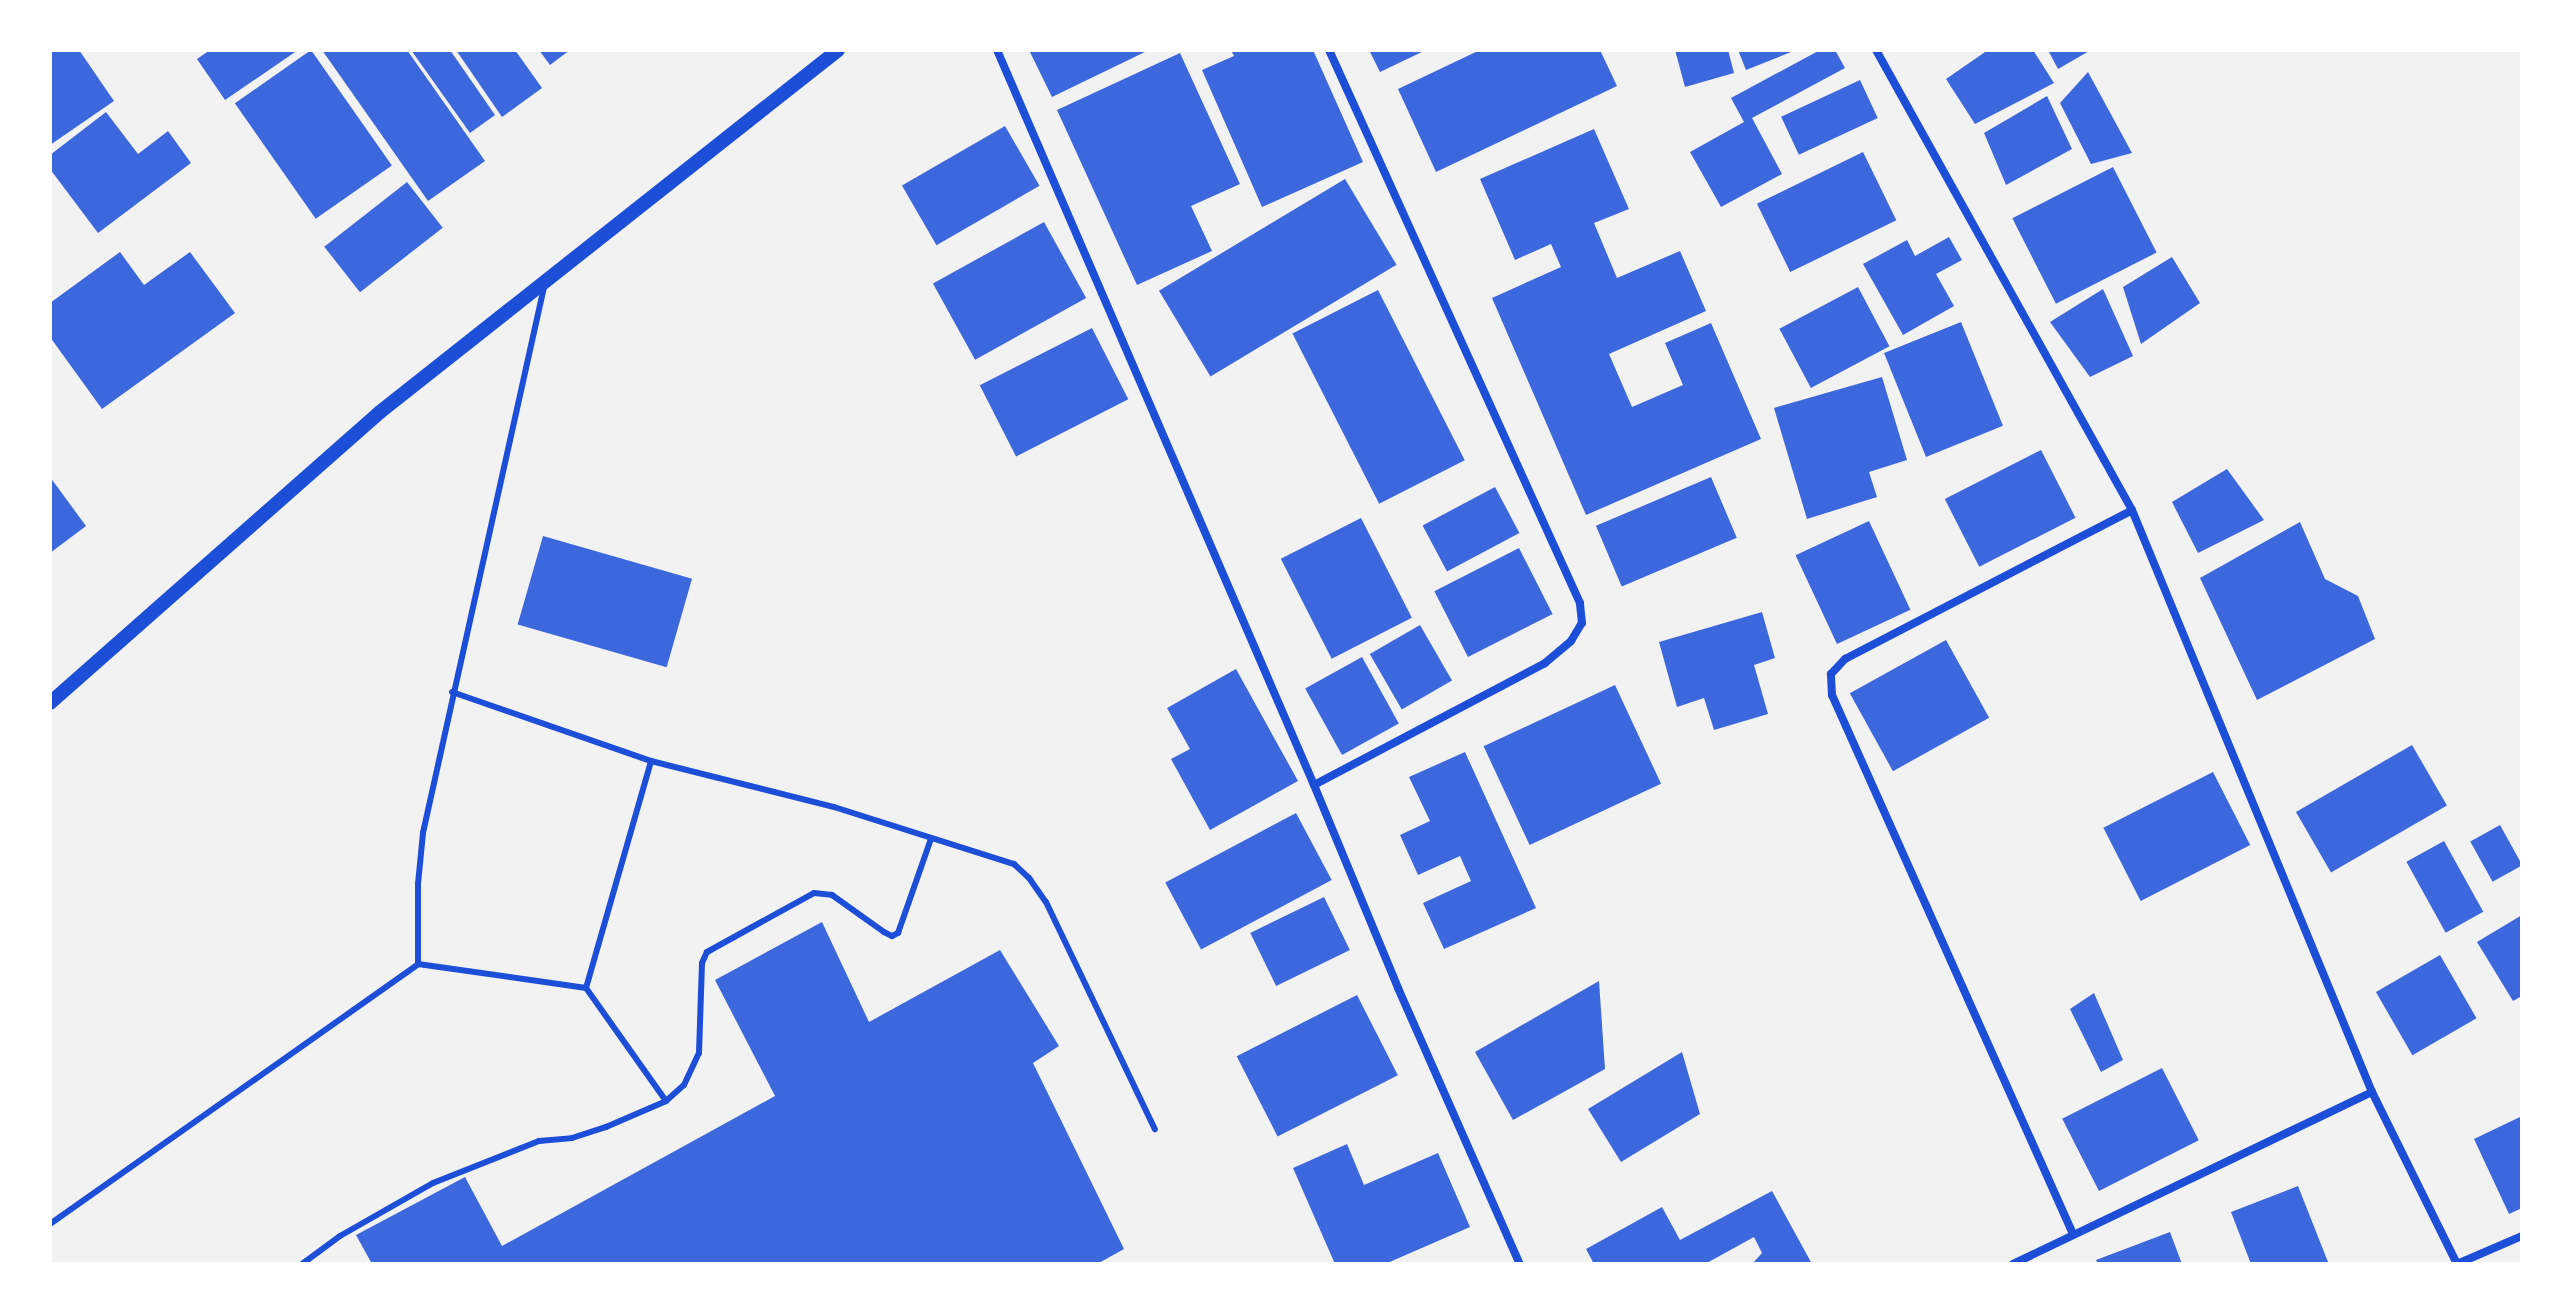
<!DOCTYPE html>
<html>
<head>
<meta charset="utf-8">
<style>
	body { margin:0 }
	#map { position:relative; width:2572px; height:1314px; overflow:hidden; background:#f2f2f2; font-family:"Alegreya Sans",sans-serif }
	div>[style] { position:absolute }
	.building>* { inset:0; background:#3d67dc; transform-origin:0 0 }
	.service>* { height:6px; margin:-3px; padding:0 3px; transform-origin:3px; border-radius:3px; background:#1d4ed8 }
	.minor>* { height:8px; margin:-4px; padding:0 4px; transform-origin:4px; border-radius:4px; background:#1d4ed8 }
	.tertiary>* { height:14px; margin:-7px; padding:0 7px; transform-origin:7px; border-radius:7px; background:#1d4ed8 }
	span { translate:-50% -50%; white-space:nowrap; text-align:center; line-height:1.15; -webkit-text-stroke:8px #fff; paint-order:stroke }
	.frame { position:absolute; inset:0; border:52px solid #fff; pointer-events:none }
</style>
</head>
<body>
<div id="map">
	<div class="building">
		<div style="clip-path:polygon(50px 50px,79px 50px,114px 101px,50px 145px)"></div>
		<div style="clip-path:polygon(210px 50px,298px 50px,225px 100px,197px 59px)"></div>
		<div style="left:311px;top:50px;width:141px;height:93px;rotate:55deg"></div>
		<div style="clip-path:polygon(322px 50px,407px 50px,485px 161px,428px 201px)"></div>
		<div style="clip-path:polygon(411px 50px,450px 50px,495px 115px,470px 133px)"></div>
		<div style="clip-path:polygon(456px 50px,515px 50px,542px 88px,502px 117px)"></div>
		<div style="clip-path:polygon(539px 50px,570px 50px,550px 65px)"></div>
		<div style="clip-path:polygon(1029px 50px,1149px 50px,1052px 97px)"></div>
		<div style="clip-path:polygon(1231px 50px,1313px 50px,1363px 162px,1262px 207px,1202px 70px,1234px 56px)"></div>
		<div style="clip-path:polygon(1369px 50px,1426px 50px,1380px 72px)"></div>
		<div style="clip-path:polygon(1480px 50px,1600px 50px,1617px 86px,1436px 172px,1398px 89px)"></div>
		<div style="clip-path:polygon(1675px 50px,1728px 50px,1734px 73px,1685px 87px)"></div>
		<div style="clip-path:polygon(1738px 50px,1796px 50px,1746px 70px)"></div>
		<div style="clip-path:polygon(1820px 50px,1835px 50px,1845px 68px,1752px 118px,1782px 174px,1721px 207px,1690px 152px,1744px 122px,1731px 98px)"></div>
		<div style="clip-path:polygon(1988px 50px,2033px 50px,2054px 83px,1975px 124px,1946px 79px)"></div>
		<div style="clip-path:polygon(2048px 50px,2091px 50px,2058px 69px)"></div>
		<div style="clip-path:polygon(1180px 53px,1240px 184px,1191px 206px,1212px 251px,1137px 285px,1057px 110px)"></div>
		<div style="clip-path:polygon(2088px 72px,2132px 153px,2091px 164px,2060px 103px)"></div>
		<div style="left:1860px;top:80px;width:42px;height:87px;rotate:65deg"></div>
		<div style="clip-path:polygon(2047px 96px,2072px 149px,2006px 185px,1984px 133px)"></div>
		<div style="clip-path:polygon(106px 112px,138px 154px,168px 131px,191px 163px,98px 233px,50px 169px,50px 155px)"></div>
		<div style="left:1005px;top:126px;width:69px;height:119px;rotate:60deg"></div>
		<div style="clip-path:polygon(1594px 129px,1629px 209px,1594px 223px,1617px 278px,1680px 251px,1706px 311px,1609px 354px,1632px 407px,1683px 385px,1665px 343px,1711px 323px,1761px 439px,1586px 515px,1492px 298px,1561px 267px,1551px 244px,1515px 260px,1480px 179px)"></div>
		<div style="left:1863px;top:152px;width:76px;height:118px;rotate:64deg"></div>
		<div style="left:2113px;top:167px;width:96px;height:113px;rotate:63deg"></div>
		<div style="left:1345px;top:179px;width:100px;height:217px;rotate:59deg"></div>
		<div style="left:407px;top:182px;width:58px;height:105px;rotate:52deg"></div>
		<div style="left:1044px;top:222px;width:87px;height:127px;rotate:61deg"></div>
		<div style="clip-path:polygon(1949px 237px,1962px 260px,1936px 274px,1954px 306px,1903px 335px,1863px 264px,1907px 240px,1915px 256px)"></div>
		<div style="clip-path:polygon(120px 252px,144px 285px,190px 252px,235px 313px,102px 409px,50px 337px,50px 303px)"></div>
		<div style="clip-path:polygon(2172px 257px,2200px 303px,2141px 344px,2123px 287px)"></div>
		<div style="left:1858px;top:287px;width:67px;height:89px;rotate:62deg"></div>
		<div style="clip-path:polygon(2103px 289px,2133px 356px,2090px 377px,2050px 322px)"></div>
		<div style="left:1378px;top:290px;width:191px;height:96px;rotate:63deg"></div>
		<div style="left:1961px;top:322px;width:112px;height:83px;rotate:68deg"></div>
		<div style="left:1092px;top:328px;width:80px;height:126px;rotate:63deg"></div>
		<div style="clip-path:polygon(1882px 377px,1907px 460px,1869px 472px,1877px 497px,1807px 519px,1774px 408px)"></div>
		<div style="left:2041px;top:450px;width:76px;height:108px;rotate:63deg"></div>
		<div style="clip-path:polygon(2227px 469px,2264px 520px,2198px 553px,2172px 502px)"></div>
		<div style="clip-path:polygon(50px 477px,86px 526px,50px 553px)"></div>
		<div style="left:1711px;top:477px;width:66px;height:125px;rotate:67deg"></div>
		<div style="left:1495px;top:487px;width:52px;height:82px;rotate:62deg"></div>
		<div style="left:1361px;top:518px;width:112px;height:90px;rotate:63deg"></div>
		<div style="left:1869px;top:521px;width:98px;height:81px;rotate:65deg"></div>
		<div style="clip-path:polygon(2300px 522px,2325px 579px,2358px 596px,2375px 639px,2257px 700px,2200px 578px)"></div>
		<div style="left:543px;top:536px;width:155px;height:92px;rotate:16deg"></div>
		<div style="left:1519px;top:548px;width:74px;height:95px;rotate:63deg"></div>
		<div style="clip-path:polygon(1762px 612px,1775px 658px,1754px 665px,1768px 714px,1714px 730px,1704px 698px,1677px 707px,1659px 642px)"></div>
		<div style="left:1420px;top:625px;width:64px;height:58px;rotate:60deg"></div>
		<div style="left:1946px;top:640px;width:89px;height:110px;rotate:61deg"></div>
		<div style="left:1362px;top:657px;width:76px;height:65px;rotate:61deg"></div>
		<div style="clip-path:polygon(1236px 669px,1298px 781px,1210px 830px,1171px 759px,1190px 749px,1167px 708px)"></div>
		<div style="left:1615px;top:685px;width:109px;height:145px;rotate:65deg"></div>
		<div style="left:2412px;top:745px;width:70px;height:134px;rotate:60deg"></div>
		<div style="clip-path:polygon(1465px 752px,1536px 908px,1444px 949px,1423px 903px,1471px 881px,1460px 856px,1418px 875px,1400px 835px,1430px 821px,1409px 777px)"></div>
		<div style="left:2213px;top:772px;width:82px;height:123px;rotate:63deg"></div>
		<div style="left:1296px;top:813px;width:76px;height:148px;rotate:62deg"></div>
		<div style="left:2500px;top:825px;width:46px;height:34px;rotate:61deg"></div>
		<div style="left:2444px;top:841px;width:81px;height:43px;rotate:61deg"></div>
		<div style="left:1324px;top:897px;width:59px;height:82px;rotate:64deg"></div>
		<div style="clip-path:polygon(2522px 915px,2522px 996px,2513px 1001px,2477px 942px)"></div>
		<div style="clip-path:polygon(822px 922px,869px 1022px,1000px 950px,1059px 1046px,1033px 1063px,1124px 1249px,1097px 1264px,372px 1264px,356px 1235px,465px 1177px,502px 1246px,775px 1096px,715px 980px)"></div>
		<div style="left:2440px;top:955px;width:73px;height:74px;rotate:60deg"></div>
		<div style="clip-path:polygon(1599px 981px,1605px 1069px,1513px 1120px,1475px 1052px)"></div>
		<div style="clip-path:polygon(2094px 993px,2123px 1060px,2101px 1072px,2070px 1009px)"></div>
		<div style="left:1357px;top:995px;width:90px;height:135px;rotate:63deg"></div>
		<div style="clip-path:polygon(1682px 1052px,1700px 1114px,1621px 1162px,1588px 1109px)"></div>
		<div style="left:2162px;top:1068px;width:81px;height:112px;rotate:63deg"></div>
		<div style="clip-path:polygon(2522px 1116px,2522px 1208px,2509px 1214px,2474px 1139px)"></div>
		<div style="clip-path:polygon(1347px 1144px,1364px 1185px,1438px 1153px,1470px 1227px,1385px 1264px,1335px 1264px,1293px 1168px)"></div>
		<div style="clip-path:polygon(2298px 1186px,2328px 1262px,2251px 1264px,2231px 1212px)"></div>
		<div style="clip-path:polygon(1772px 1191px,1812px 1264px,1752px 1264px,1762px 1253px,1754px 1237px,1705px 1264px,1594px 1264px,1586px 1249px,1662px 1207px,1680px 1240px)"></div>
		<div style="clip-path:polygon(2170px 1232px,2182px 1264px,2098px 1264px,2096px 1260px)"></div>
	</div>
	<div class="service">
		<div style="left:544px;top:287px;width:559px;rotate:102.5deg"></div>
		<div style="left:423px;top:833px;width:51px;rotate:95.6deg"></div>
		<div style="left:418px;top:884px;width:80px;rotate:90deg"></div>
		<div style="left:418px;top:964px;width:170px;rotate:8.1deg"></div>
		<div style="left:452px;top:692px;width:211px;rotate:19.1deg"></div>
		<div style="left:651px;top:761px;width:189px;rotate:14.1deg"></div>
		<div style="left:834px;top:807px;width:189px;rotate:17.6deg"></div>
		<div style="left:1014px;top:864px;width:21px;rotate:43deg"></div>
		<div style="left:1029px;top:878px;width:29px;rotate:55deg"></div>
		<div style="left:1046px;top:902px;width:252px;rotate:64.4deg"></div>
		<div style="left:666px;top:1101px;width:24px;rotate:-42deg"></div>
		<div style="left:684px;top:1085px;width:35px;rotate:-65deg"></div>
		<div style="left:699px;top:1053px;width:90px;rotate:-88.1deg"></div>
		<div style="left:702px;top:963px;width:12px;rotate:-66deg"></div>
		<div style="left:707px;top:952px;width:122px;rotate:-28.9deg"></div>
		<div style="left:814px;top:893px;width:18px;rotate:6deg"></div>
		<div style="left:832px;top:895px;width:64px;rotate:35.4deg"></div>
		<div style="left:884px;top:932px;width:9px;rotate:27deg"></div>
		<div style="left:892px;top:936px;width:7px;rotate:-27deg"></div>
		<div style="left:898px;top:933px;width:100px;rotate:-70.7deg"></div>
		<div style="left:50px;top:1224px;width:451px;rotate:-35.2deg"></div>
		<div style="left:302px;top:1264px;width:47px;rotate:-36.4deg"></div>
		<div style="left:340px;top:1236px;width:107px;rotate:-29.7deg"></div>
		<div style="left:433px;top:1183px;width:114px;rotate:-21.6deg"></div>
		<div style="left:539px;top:1141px;width:33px;rotate:-5deg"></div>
		<div style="left:572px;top:1138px;width:36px;rotate:-18deg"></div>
		<div style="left:606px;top:1127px;width:65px;rotate:-23.4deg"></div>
		<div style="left:666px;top:1101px;width:138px;rotate:-125.3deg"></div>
		<div style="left:586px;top:988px;width:236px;rotate:-74deg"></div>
	</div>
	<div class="minor">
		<div style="left:997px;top:50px;width:800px;rotate:66.67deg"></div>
		<div style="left:1314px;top:785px;width:220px;rotate:67.5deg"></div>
		<div style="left:1398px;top:988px;width:302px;rotate:66.2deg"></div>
		<div style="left:1876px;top:50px;width:526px;rotate:60.9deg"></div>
		<div style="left:2132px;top:510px;width:630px;rotate:67.59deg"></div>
		<div style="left:2372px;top:1092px;width:398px;rotate:154.4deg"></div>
		<div style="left:1314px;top:785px;width:261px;rotate:-27.8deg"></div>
		<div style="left:1545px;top:663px;width:34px;rotate:-40deg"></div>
		<div style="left:1571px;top:641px;width:21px;rotate:-59deg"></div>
		<div style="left:1582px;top:623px;width:20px;rotate:-96deg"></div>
		<div style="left:1580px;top:603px;width:607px;rotate:-114.41deg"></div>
		<div style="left:2372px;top:1092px;width:192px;rotate:63.7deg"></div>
		<div style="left:2457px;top:1264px;width:71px;rotate:-23.3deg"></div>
		<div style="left:2073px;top:1234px;width:590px;rotate:-114.09deg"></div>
		<div style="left:1832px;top:695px;width:21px;rotate:-93deg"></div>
		<div style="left:1831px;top:674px;width:21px;rotate:-47deg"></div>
		<div style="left:1845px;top:659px;width:323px;rotate:-27.4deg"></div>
	</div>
	<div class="tertiary">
		<div style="left:50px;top:703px;width:440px;rotate:-41.4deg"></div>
		<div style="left:380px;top:412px;width:584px;rotate:-38.32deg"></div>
	</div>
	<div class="frame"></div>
</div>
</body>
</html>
